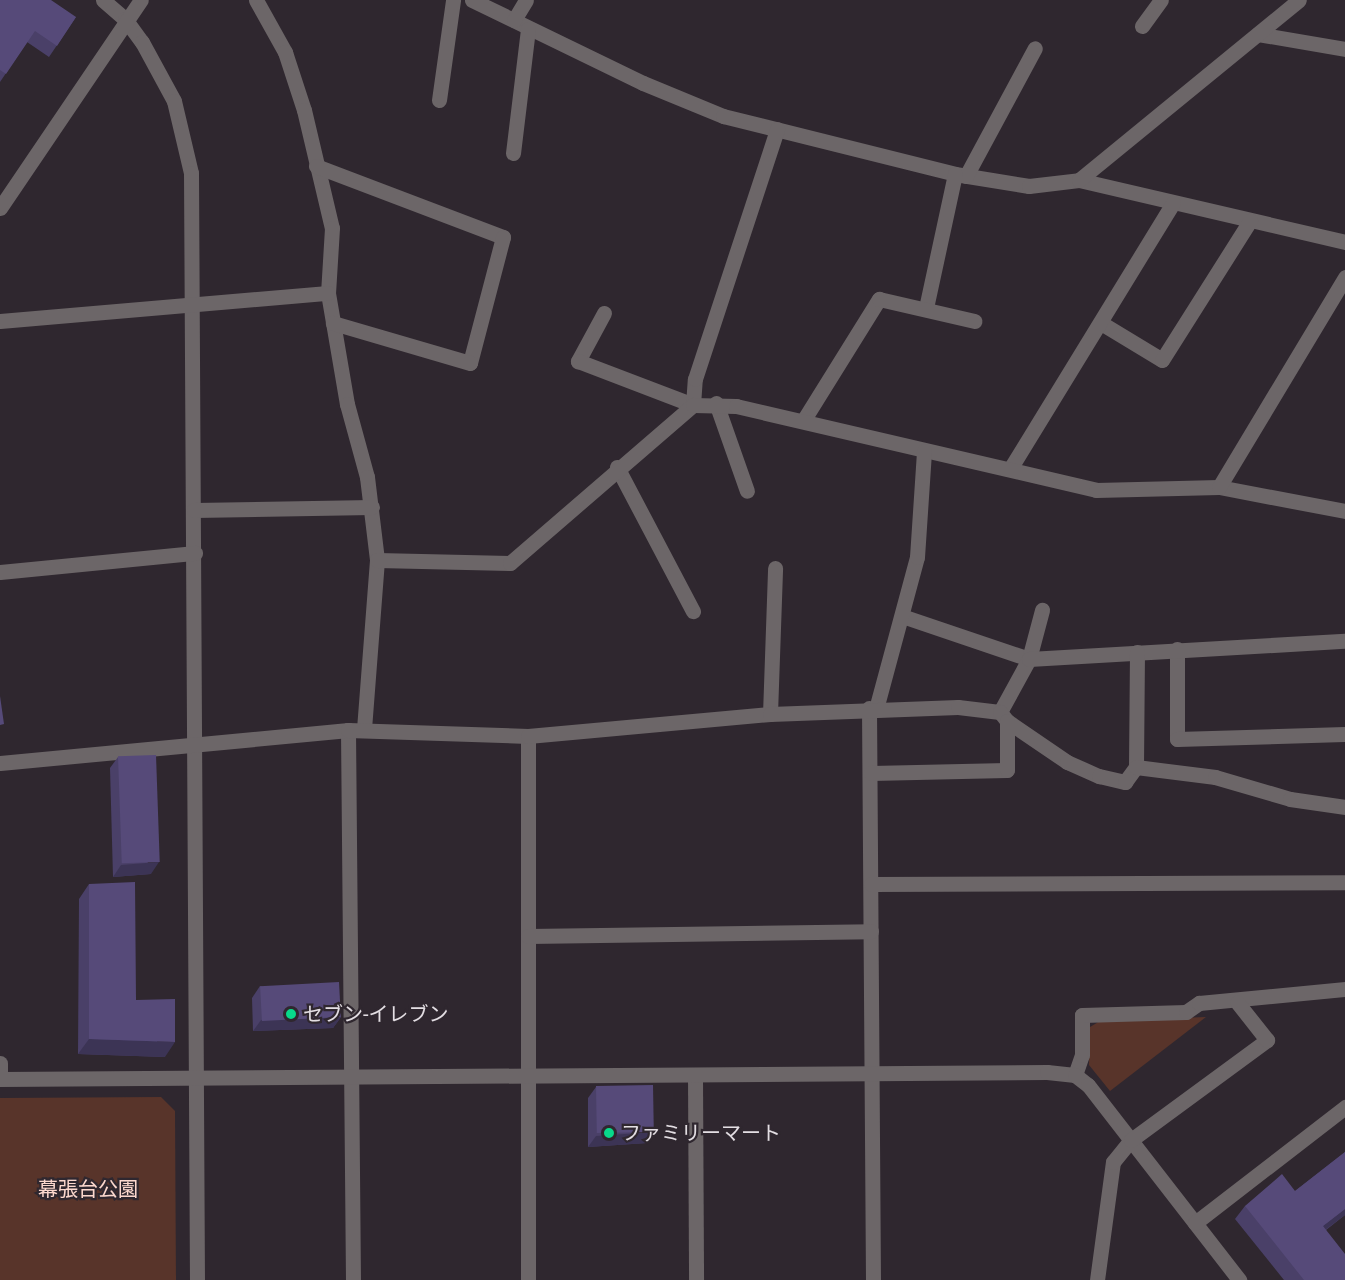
<!DOCTYPE html>
<html>
<head>
<meta charset="utf-8">
<style>
	body { margin:0 }
	#map { position:relative; width:1345px; height:1280px; overflow:hidden; background:#2f272f; font-family:Roboto,"Noto Sans JP",sans-serif }
	div>[style] { position:absolute }
	.green>* { inset:0; background:#58342a }
	.minor>* { height:15px; margin:-7.5px; padding:0 7.5px; transform-origin:7.5px; border-radius:7.5px; background:#6c6668 }
	.wall>* { inset:0; background:#4a4068 }
	.shaded-wall>* { inset:0; background:#3c3455 }
	.building>* { inset:0; background:#564a79; transform-origin:0 0 }
	.dots>* { width:16px; height:16px; translate:-50% -50%; box-sizing:border-box; border:3px solid #2f272f; border-radius:50% }
	span { translate:-50% -50%; white-space:nowrap; text-align:center; line-height:1.15; -webkit-text-stroke:4.5px #2f272f; paint-order:stroke }
	.poi-label { font-size:20px; color:#e3dee3 }
	.left { translate:0 -50%; text-align:left }
	.park-label { font-size:20px; color:#fbd7cd }
</style>
</head>
<body>
<div id="map">
	<div class="green">
		<div style="clip-path:polygon(1206px 1017px,1110px 1091px,1089px 1065px,1090px 1027px,1100px 1021px)"></div>
		<div style="clip-path:polygon(161px 1097px,175px 1111px,176px 1280px,0 1280px,0 1098px)"></div>
	</div>
	<div class="minor">
		<div style="left:103px;top:0;width:29px;rotate:41deg"></div>
		<div style="left:125px;top:19px;width:29px;rotate:54deg"></div>
		<div style="left:142px;top:42px;width:67px;rotate:61.5deg"></div>
		<div style="left:174px;top:101px;width:74px;rotate:76.7deg"></div>
		<div style="left:191px;top:173px;width:1107px;rotate:89.69deg"></div>
		<div style="left:256px;top:0;width:60px;rotate:60.9deg"></div>
		<div style="left:285px;top:52px;width:61px;rotate:71.9deg"></div>
		<div style="left:304px;top:110px;width:121px;rotate:76.7deg"></div>
		<div style="left:332px;top:228px;width:65px;rotate:93.5deg"></div>
		<div style="left:328px;top:293px;width:113px;rotate:80.3deg"></div>
		<div style="left:347px;top:404px;width:76px;rotate:74.7deg"></div>
		<div style="left:367px;top:477px;width:84px;rotate:83.1deg"></div>
		<div style="left:377px;top:560px;width:170px;rotate:94.4deg"></div>
		<div style="left:472px;top:0;width:190px;rotate:25.9deg"></div>
		<div style="left:643px;top:83px;width:87px;rotate:22.4deg"></div>
		<div style="left:723px;top:116px;width:239px;rotate:14deg"></div>
		<div style="left:955px;top:174px;width:75px;rotate:9.2deg"></div>
		<div style="left:1029px;top:186px;width:50px;rotate:-6.8deg"></div>
		<div style="left:1079px;top:180px;width:273px;rotate:13.1deg"></div>
		<div style="left:514px;top:20px;width:23px;rotate:-59deg"></div>
		<div style="left:1142px;top:26px;width:32px;rotate:-54deg"></div>
		<div style="left:1258px;top:34px;width:88px;rotate:9.8deg"></div>
		<div style="left:439px;top:100px;width:101px;rotate:-82deg"></div>
		<div style="left:513px;top:153px;width:125px;rotate:-83.1deg"></div>
		<div style="left:316px;top:166px;width:200px;rotate:20.8deg"></div>
		<div style="left:503px;top:237px;width:130px;rotate:104.7deg"></div>
		<div style="left:470px;top:363px;width:143px;rotate:-163.7deg"></div>
		<div style="left:966px;top:176px;width:145px;rotate:-61.7deg"></div>
		<div style="left:1079px;top:180px;width:284px;rotate:-39.3deg"></div>
		<div style="left:0;top:208px;width:251px;rotate:-55.9deg"></div>
		<div style="left:926px;top:308px;width:137px;rotate:-77.8deg"></div>
		<div style="left:604px;top:313px;width:55px;rotate:118.4deg"></div>
		<div style="left:578px;top:361px;width:123px;rotate:20.9deg"></div>
		<div style="left:693px;top:405px;width:26px;rotate:-86deg"></div>
		<div style="left:695px;top:379px;width:263px;rotate:-71.8deg"></div>
		<div style="left:0;top:321px;width:329px;rotate:-4.9deg"></div>
		<div style="left:1101px;top:323px;width:71px;rotate:31.2deg"></div>
		<div style="left:1162px;top:360px;width:165px;rotate:-57.7deg"></div>
		<div style="left:716px;top:403px;width:93px;rotate:70.6deg"></div>
		<div style="left:803px;top:421px;width:144px;rotate:-58.1deg"></div>
		<div style="left:879px;top:299px;width:98px;rotate:13deg"></div>
		<div style="left:617px;top:467px;width:163px;rotate:62.2deg"></div>
		<div style="left:1010px;top:469px;width:312px;rotate:-58.5deg"></div>
		<div style="left:1219px;top:487px;width:128px;rotate:10.8deg"></div>
		<div style="left:194px;top:510px;width:178px;rotate:-1deg"></div>
		<div style="left:377px;top:560px;width:133px;rotate:1.3deg"></div>
		<div style="left:510px;top:563px;width:242px;rotate:-40.8deg"></div>
		<div style="left:693px;top:405px;width:43px;rotate:1.3deg"></div>
		<div style="left:736px;top:406px;width:370px;rotate:13.1deg"></div>
		<div style="left:1096px;top:490px;width:123px;rotate:-1.4deg"></div>
		<div style="left:1219px;top:487px;width:245px;rotate:-59deg"></div>
		<div style="left:0;top:572px;width:196px;rotate:-5.6deg"></div>
		<div style="left:902px;top:616px;width:134px;rotate:18.7deg"></div>
		<div style="left:1029px;top:659px;width:51px;rotate:-75.1deg"></div>
		<div style="left:1177px;top:649px;width:90px;rotate:90deg"></div>
		<div style="left:1177px;top:739px;width:168px;rotate:-1.7deg"></div>
		<div style="left:869px;top:708px;width:572px;rotate:89.6deg"></div>
		<div style="left:876px;top:709px;width:157px;rotate:-74.9deg"></div>
		<div style="left:917px;top:557px;width:106px;rotate:-86.2deg"></div>
		<div style="left:1000px;top:712px;width:60px;rotate:-61.3deg"></div>
		<div style="left:1029px;top:659px;width:317px;rotate:-3.3deg"></div>
		<div style="left:770px;top:714px;width:146px;rotate:-88deg"></div>
		<div style="left:348px;top:730px;width:550px;rotate:89.48deg"></div>
		<div style="left:528px;top:736px;width:544px;rotate:90deg"></div>
		<div style="left:0;top:763px;width:350px;rotate:-5.4deg"></div>
		<div style="left:348px;top:730px;width:180px;rotate:1.9deg"></div>
		<div style="left:528px;top:736px;width:243px;rotate:-5.2deg"></div>
		<div style="left:770px;top:714px;width:188px;rotate:-2.1deg"></div>
		<div style="left:958px;top:707px;width:42px;rotate:6.8deg"></div>
		<div style="left:1000px;top:712px;width:11px;rotate:52deg"></div>
		<div style="left:1007px;top:721px;width:73px;rotate:34.3deg"></div>
		<div style="left:1067px;top:762px;width:35px;rotate:24deg"></div>
		<div style="left:1099px;top:776px;width:27px;rotate:13deg"></div>
		<div style="left:1125px;top:782px;width:19px;rotate:-54deg"></div>
		<div style="left:1136px;top:767px;width:115px;rotate:-89.5deg"></div>
		<div style="left:1136px;top:767px;width:80px;rotate:7.2deg"></div>
		<div style="left:1215px;top:777px;width:78px;rotate:16.3deg"></div>
		<div style="left:1290px;top:799px;width:56px;rotate:8.3deg"></div>
		<div style="left:871px;top:773px;width:136px;rotate:-1.3deg"></div>
		<div style="left:1007px;top:770px;width:49px;rotate:-90deg"></div>
		<div style="left:871px;top:884px;width:474px;rotate:-0.2deg"></div>
		<div style="left:528px;top:936px;width:343px;rotate:-0.8deg"></div>
		<div style="left:0;top:1063px;width:16px;rotate:90deg"></div>
		<div style="left:1075px;top:1075px;width:21px;rotate:-71deg"></div>
		<div style="left:1082px;top:1055px;width:40px;rotate:-90deg"></div>
		<div style="left:1082px;top:1015px;width:104px;rotate:-1.7deg"></div>
		<div style="left:1186px;top:1012px;width:16px;rotate:-35deg"></div>
		<div style="left:1199px;top:1003px;width:147px;rotate:-5.5deg"></div>
		<div style="left:695px;top:1077px;width:203px;rotate:89.7deg"></div>
		<div style="left:0;top:1079px;width:1047px;rotate:-0.38deg"></div>
		<div style="left:1047px;top:1072px;width:28px;rotate:6deg"></div>
		<div style="left:1075px;top:1075px;width:16px;rotate:38deg"></div>
		<div style="left:1088px;top:1085px;width:247px;rotate:52.2deg"></div>
		<div style="left:1195px;top:1223px;width:190px;rotate:-37.7deg"></div>
		<div style="left:1097px;top:1280px;width:119px;rotate:-82.3deg"></div>
		<div style="left:1113px;top:1162px;width:28px;rotate:-51deg"></div>
		<div style="left:1131px;top:1140px;width:169px;rotate:-36.3deg"></div>
		<div style="left:1267px;top:1040px;width:48px;rotate:-128.3deg"></div>
	</div>
	<div class="wall">
		<div style="clip-path:polygon(0 0,76px 17px,49px 57px,27px 42px,0 82px)"></div>
		<div style="clip-path:polygon(118px 757px,151px 874px,113px 877px,110px 768px)"></div>
		<div style="clip-path:polygon(89px 884px,136px 1000px,165px 1057px,78px 1054px,79px 899px)"></div>
		<div style="clip-path:polygon(260px 986px,341px 1017px,333px 1028px,253px 1031px,252px 998px)"></div>
		<div style="clip-path:polygon(596px 1087px,647px 1143px,588px 1147px,588px 1098px)"></div>
		<div style="clip-path:polygon(1345px 1152px,1345px 1215px,1326px 1230px,1345px 1280px,1284px 1280px,1235px 1219px,1245px 1206px,1295px 1191px)"></div>
	</div>
	<div class="shaded-wall">
		<div style="clip-path:polygon(159px 862px,151px 874px,113px 877px,121px 865px)"></div>
		<div style="clip-path:polygon(341px 1017px,333px 1028px,253px 1031px,261px 1020px)"></div>
		<div style="clip-path:polygon(89px 1039px,175px 1042px,165px 1057px,78px 1054px)"></div>
		<div style="clip-path:polygon(654px 1132px,647px 1143px,588px 1147px,596px 1136px)"></div>
		<div style="clip-path:polygon(1345px 1209px,1345px 1215px,1313px 1239px,1323px 1226px)"></div>
	</div>
	<div class="building">
		<div style="clip-path:polygon(0 0,51px 0,76px 17px,57px 46px,35px 31px,6px 74px,0 70px)"></div>
		<div style="clip-path:polygon(0 696px,4px 724px,0 725px)"></div>
		<div style="left:156px;top:755px;width:107px;height:38px;rotate:88deg"></div>
		<div style="clip-path:polygon(135px 882px,136px 1000px,175px 999px,175px 1042px,89px 1039px,89px 884px)"></div>
		<div style="left:339px;top:982px;width:35px;height:79px;rotate:87deg"></div>
		<div style="left:653px;top:1085px;width:47px;height:57px;rotate:89deg"></div>
		<div style="clip-path:polygon(1345px 1152px,1345px 1209px,1323px 1226px,1345px 1254px,1345px 1280px,1304px 1280px,1245px 1206px,1282px 1174px,1295px 1191px)"></div>
	</div>
	<div class="dots">
		<div style="left:291px;top:1014px;background:#08d98b"></div>
		<div style="left:609px;top:1133px;background:#08d98b"></div>
	</div>
	<div class="poi-label">
		<span class="left" style="left:303px;top:1014px">セブン-イレブン</span>
		<span class="left" style="left:621px;top:1133px">ファミリーマート</span>
	</div>
	<div class="park-label">
		<span style="left:88px;top:1189px">幕張台公園</span>
	</div>
</div>
</body>
</html>
